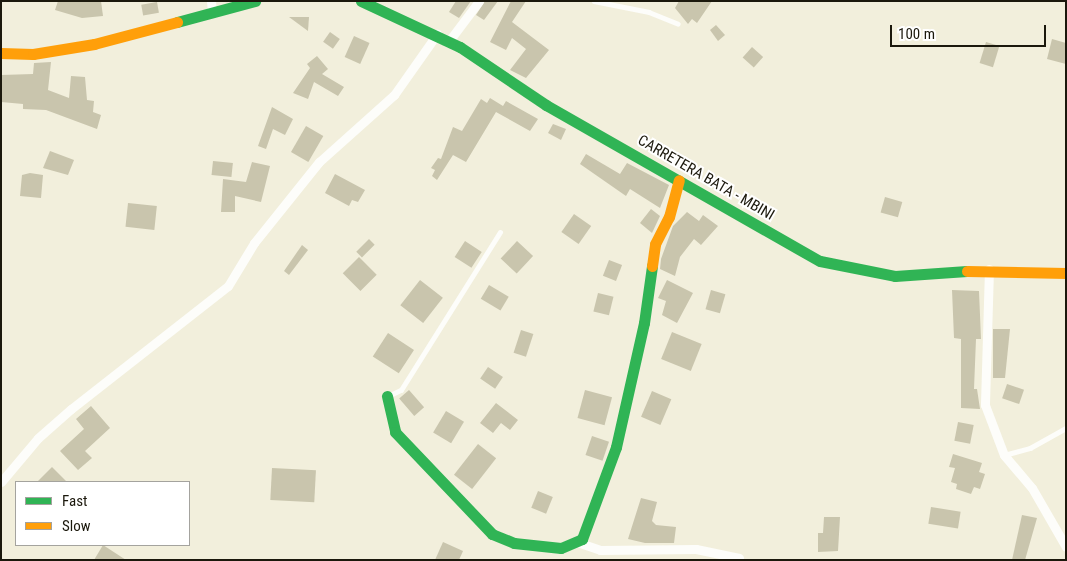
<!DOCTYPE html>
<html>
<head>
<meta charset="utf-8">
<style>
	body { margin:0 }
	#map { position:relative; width:1067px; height:561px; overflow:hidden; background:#f2efdc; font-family:"Roboto Condensed",sans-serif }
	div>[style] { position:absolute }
	.building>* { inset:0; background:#c9c5ad; transform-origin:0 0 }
	.lane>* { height:4.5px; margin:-2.25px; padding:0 2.25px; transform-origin:2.25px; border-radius:2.25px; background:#fdfdfa }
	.street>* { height:9px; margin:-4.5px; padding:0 4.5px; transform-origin:4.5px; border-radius:4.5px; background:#fdfdfa }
	.fast>* { height:11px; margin:-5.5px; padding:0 5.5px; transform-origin:5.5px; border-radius:5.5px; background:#30b455 }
	.slow>* { height:11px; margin:-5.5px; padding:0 5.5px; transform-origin:5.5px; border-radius:5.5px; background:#ff9f0a }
	span { translate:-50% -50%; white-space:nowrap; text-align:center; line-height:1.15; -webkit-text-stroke:4px #fff; paint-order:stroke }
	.street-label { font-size:15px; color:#1b180c }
	.frame { position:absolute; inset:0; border:2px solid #1b180c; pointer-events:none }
	.legend { position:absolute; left:15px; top:481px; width:175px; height:65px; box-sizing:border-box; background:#fff; border:1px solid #a4a39e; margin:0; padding:6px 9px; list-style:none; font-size:15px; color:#1b180c }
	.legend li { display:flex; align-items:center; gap:10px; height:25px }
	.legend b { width:25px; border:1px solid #a4a39e }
	.scale { position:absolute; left:890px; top:25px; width:156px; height:22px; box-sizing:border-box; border:2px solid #1b180c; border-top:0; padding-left:6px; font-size:15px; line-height:18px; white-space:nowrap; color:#1b180c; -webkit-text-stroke:4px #fff; paint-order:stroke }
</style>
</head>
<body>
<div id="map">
	<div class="building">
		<div style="clip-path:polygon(58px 1px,101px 1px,103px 16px,82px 18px,55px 10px)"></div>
		<div style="clip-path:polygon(456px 1px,471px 1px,459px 18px,449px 12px)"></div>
		<div style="clip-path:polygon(485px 1px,498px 1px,484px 20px,476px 15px)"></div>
		<div style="clip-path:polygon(511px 1px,526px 1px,512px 22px,549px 50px,526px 78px,510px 70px,526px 49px,512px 38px,506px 50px,490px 42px)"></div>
		<div style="clip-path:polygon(679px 1px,712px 1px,697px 23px,692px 19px,688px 24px,675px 8px)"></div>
		<div style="left:157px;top:2px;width:11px;height:16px;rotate:80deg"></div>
		<div style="clip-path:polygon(289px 17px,309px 17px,308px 31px)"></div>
		<div style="clip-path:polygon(716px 25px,725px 35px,718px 41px,710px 30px)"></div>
		<div style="left:330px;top:32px;width:12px;height:12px;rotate:35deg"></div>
		<div style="left:354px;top:36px;width:17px;height:23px;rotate:24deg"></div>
		<div style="clip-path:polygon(1052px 39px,1066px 43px,1066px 64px,1047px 59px)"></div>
		<div style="left:986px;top:42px;width:14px;height:22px;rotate:17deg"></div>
		<div style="left:752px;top:47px;width:15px;height:14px;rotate:42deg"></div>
		<div style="clip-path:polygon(317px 56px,328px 69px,322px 74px,344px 87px,338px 96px,314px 82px,308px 99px,293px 93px,310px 68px,307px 64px)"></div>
		<div style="clip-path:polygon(51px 62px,48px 90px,69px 98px,71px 76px,85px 77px,87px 100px,94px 101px,93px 112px,101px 115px,97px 129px,46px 110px,23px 109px,23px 104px,1px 102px,1px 75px,33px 74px,34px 63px)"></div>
		<div style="clip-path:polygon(490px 98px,503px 106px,506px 101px,538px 119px,530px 131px,496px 112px,466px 162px,453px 155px,437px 180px,432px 176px,435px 170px,431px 168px,438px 158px,441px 159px,453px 127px,462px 131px,481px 99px,487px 103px)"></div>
		<div style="clip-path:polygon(272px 107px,293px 119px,285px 135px,273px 129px,266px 149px,258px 146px)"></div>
		<div style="clip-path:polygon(553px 124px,566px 129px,561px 140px,548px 133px)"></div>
		<div style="left:306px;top:126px;width:20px;height:30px;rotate:30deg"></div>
		<div style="clip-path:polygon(50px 151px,74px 160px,68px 175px,43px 168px)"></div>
		<div style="clip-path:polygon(586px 154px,620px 174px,627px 163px,669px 185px,660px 208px,630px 189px,626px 196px,580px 164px)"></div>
		<div style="left:213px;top:161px;width:20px;height:14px;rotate:6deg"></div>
		<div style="clip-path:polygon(252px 162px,270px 166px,261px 202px,235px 196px,235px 212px,221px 212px,223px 179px,246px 182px)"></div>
		<div style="clip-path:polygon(30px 173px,43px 175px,41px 198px,20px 196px,22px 175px)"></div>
		<div style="clip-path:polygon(335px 174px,365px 190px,358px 202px,352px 200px,349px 206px,325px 193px)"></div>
		<div style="left:885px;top:197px;width:18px;height:16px;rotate:16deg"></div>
		<div style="left:128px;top:203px;width:29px;height:24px;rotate:6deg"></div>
		<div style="clip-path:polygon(651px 209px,660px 216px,652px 233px,640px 223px)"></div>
		<div style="clip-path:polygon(687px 212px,699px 221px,703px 215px,718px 226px,701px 245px,694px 239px,680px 257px,675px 276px,660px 269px,661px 259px,673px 226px)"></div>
		<div style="left:574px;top:214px;width:21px;height:22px;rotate:35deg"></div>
		<div style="left:369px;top:239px;width:8px;height:18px;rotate:45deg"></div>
		<div style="left:465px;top:241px;width:20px;height:19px;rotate:33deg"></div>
		<div style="left:517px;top:241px;width:22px;height:24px;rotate:43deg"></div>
		<div style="clip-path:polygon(302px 245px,308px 250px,289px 275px,284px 271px)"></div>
		<div style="left:359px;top:257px;width:25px;height:23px;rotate:45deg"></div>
		<div style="left:609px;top:260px;width:14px;height:17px;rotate:21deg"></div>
		<div style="left:420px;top:280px;width:29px;height:32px;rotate:38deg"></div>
		<div style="clip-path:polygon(667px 280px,693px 293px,677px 323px,662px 315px,666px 301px,658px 298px)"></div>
		<div style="left:489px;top:285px;width:23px;height:16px;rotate:31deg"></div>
		<div style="left:711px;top:290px;width:15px;height:20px;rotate:16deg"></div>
		<div style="clip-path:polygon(952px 290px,979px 291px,981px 339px,976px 339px,974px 389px,977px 389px,980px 409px,961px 408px,961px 339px,954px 338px)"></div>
		<div style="left:598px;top:293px;width:16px;height:19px;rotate:14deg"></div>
		<div style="clip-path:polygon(993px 329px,1010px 329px,1005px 378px,993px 378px)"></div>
		<div style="left:521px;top:330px;width:13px;height:24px;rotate:18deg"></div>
		<div style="left:672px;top:332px;width:32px;height:29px;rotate:22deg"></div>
		<div style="left:388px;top:333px;width:31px;height:28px;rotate:33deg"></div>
		<div style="left:488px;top:367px;width:18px;height:14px;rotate:34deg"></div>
		<div style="left:1007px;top:384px;width:18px;height:15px;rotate:19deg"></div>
		<div style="left:409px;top:390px;width:23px;height:13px;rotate:49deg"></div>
		<div style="left:585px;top:390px;width:28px;height:29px;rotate:15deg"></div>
		<div style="left:652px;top:391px;width:21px;height:28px;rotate:23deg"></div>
		<div style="clip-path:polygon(496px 403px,518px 420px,510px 430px,501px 423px,493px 433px,480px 423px)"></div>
		<div style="clip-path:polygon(91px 406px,110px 428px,85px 451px,92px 458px,78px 470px,60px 451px,84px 429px,76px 419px)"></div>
		<div style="left:446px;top:411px;width:21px;height:25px;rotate:31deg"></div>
		<div style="left:958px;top:422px;width:16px;height:19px;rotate:11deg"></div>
		<div style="left:592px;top:436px;width:18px;height:20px;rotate:19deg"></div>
		<div style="left:478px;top:444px;width:23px;height:39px;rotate:38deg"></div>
		<div style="clip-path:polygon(953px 454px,982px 463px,979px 472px,985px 474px,980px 489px,974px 487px,971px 494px,956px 489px,957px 484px,951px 482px,955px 468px,949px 467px)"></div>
		<div style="clip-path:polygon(52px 467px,67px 482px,37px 482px)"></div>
		<div style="left:272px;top:468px;width:44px;height:32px;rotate:3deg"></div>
		<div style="left:538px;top:491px;width:16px;height:18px;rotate:22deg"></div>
		<div style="clip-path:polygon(641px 498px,657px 502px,652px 521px,656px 525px,676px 527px,674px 543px,645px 543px,628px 539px)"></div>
		<div style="left:931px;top:507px;width:30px;height:17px;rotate:9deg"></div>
		<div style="clip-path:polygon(1022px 515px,1037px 518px,1025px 560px,1012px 560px)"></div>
		<div style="clip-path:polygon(824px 517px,840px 517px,838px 551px,818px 552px,818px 533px,823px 533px)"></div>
		<div style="clip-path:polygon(443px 542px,463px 551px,459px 560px,435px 560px)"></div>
		<div style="clip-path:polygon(103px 545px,126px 560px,94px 560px)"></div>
	</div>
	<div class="lane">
		<div style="left:594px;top:1px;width:56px;rotate:11.3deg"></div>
		<div style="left:649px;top:12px;width:31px;rotate:22deg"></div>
		<div style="left:388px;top:396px;width:14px;rotate:-25deg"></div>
		<div style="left:401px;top:390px;width:186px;rotate:-57.9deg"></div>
		<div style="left:1004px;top:455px;width:27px;rotate:-15deg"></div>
		<div style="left:1030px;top:448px;width:41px;rotate:-29.1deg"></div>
	</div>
	<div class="street">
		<div style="left:211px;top:1px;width:11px;rotate:85deg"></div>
		<div style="left:449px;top:41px;width:50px;rotate:-53.1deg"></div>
		<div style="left:989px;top:269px;width:136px;rotate:91.7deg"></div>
		<div style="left:985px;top:405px;width:53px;rotate:69.2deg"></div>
		<div style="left:1004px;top:455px;width:43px;rotate:49.7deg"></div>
		<div style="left:1032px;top:488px;width:68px;rotate:60deg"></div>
		<div style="left:1px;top:482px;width:57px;rotate:-49.9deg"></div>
		<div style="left:38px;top:438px;width:44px;rotate:-41.3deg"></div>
		<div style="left:71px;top:409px;width:199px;rotate:-38.1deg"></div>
		<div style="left:228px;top:286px;width:50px;rotate:-58.8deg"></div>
		<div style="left:254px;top:243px;width:104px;rotate:-51.3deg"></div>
		<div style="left:319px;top:162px;width:101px;rotate:-41.8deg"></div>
		<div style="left:394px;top:95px;width:75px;rotate:-54.8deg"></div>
		<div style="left:577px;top:542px;width:24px;rotate:19deg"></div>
		<div style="left:600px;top:550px;width:96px;rotate:-0.6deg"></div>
		<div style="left:696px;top:549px;width:44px;rotate:11.8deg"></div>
	</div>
	<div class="fast">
		<div style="left:361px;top:1px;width:109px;rotate:24.9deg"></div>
		<div style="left:460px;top:47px;width:104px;rotate:34deg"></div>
		<div style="left:546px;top:105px;width:315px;rotate:29.7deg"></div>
		<div style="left:820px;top:261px;width:76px;rotate:11.3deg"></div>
		<div style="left:895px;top:276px;width:72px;rotate:-4deg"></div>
		<div style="left:177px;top:22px;width:81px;rotate:-15.1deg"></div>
		<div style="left:387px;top:396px;width:37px;rotate:77deg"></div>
		<div style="left:395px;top:432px;width:141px;rotate:46.4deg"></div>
		<div style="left:492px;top:534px;width:24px;rotate:22deg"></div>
		<div style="left:514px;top:543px;width:47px;rotate:6.1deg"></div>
		<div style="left:561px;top:548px;width:23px;rotate:-23deg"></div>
		<div style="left:582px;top:539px;width:98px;rotate:-69.7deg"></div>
		<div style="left:616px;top:447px;width:127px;rotate:-77.3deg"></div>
		<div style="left:644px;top:323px;width:58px;rotate:-82deg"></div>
	</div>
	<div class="slow">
		<div style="left:1px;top:53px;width:32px;rotate:2deg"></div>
		<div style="left:33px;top:54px;width:62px;rotate:-9.3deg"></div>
		<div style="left:94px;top:44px;width:86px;rotate:-14.8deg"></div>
		<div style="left:652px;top:266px;width:22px;rotate:-82deg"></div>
		<div style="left:655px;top:244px;width:30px;rotate:-63deg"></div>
		<div style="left:669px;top:217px;width:38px;rotate:-75deg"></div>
		<div style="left:967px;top:271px;width:99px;rotate:1.2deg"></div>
	</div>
	<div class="street-label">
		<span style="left:706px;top:178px;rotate:30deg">CARRETERA BATA - MBINI</span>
	</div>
	<div class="frame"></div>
	<ul class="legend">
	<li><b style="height:6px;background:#30b455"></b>Fast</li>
	<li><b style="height:6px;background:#ff9f0a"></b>Slow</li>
	</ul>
	<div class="scale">100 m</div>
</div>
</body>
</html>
